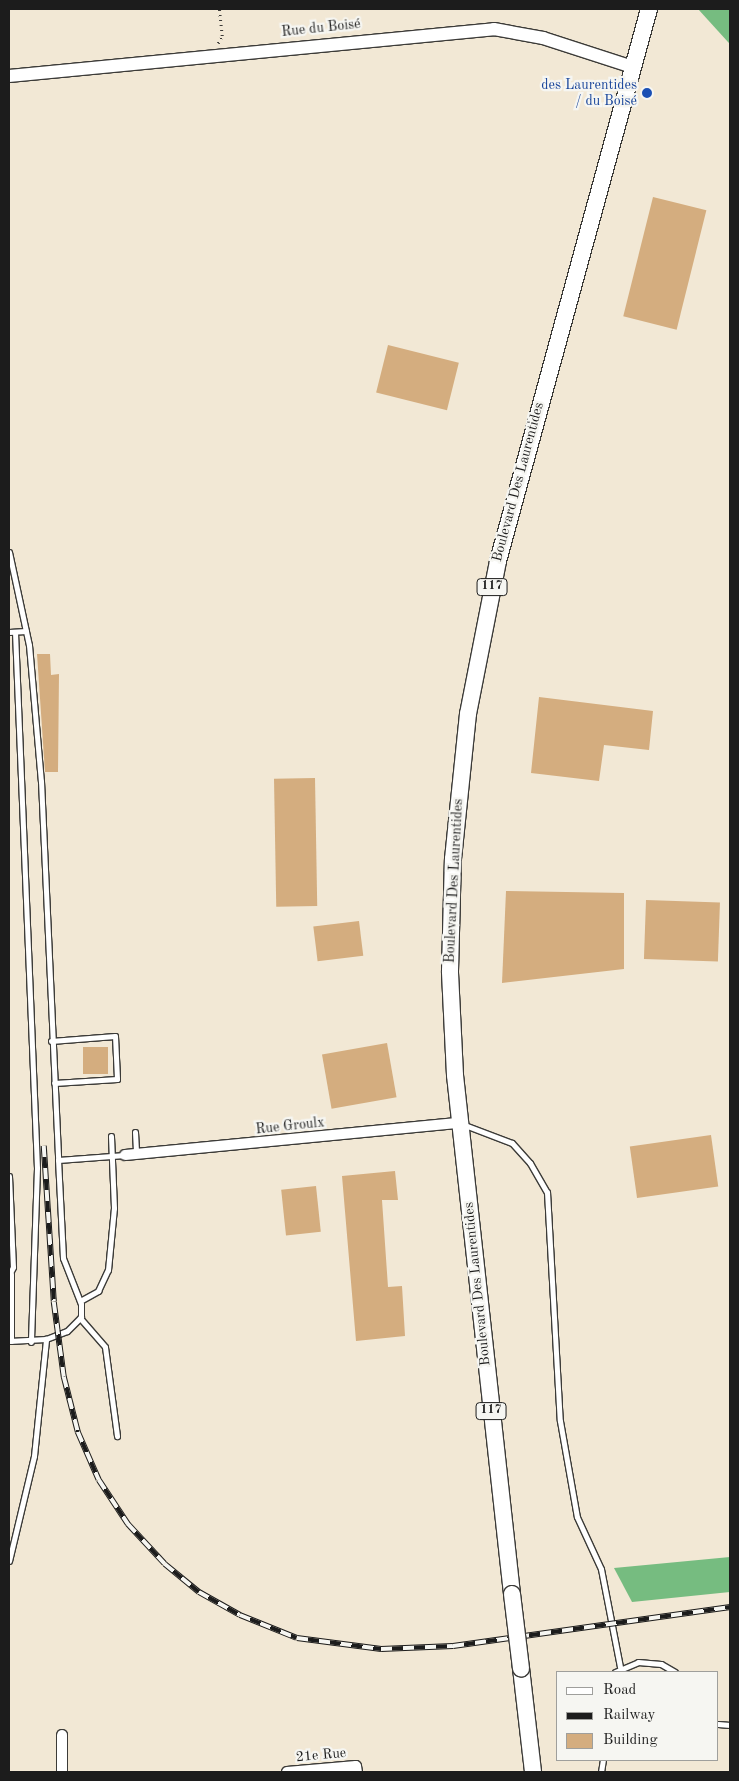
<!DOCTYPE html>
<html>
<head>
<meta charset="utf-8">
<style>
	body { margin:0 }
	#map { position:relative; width:739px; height:1781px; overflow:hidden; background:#f2e8d5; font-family:"Old Standard TT",serif }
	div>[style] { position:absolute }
	.forest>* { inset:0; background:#76bc80 }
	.building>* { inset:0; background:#d4ad7f; transform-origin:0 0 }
	.path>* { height:2.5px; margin-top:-1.25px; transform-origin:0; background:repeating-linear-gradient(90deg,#3c3b38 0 1px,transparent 0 5px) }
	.roads { filter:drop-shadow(1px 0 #3c3b38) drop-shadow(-1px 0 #3c3b38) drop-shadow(0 1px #3c3b38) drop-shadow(0 -1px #3c3b38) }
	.service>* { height:5px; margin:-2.5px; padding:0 2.5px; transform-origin:2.5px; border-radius:2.5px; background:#fff }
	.minor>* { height:10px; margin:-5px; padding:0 5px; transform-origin:5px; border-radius:5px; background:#fff }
	.tertiary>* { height:12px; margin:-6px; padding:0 6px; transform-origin:6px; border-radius:6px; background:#fff }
	.primary>* { height:16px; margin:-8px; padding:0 8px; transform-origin:8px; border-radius:8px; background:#fff }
	.rail>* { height:5.5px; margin-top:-2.75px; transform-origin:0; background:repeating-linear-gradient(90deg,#f6f6f2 0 11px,#1c1c1c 0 22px); box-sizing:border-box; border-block:1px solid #1c1c1c }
	.bridges { filter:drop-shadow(1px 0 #3c3b38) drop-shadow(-1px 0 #3c3b38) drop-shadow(0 1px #3c3b38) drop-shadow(0 -1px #3c3b38) }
	.primary-bridge>* { height:16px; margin:-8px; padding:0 8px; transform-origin:8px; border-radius:8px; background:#fff }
	.dots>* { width:14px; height:14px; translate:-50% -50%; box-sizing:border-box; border:2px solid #f6f6f2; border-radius:50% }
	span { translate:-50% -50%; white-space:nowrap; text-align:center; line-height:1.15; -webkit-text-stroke:4.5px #f6f6f2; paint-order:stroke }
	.shield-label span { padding:1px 4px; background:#f6f6f2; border:1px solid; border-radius:4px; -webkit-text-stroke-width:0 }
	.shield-label { font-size:12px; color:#1c1c1c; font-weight:700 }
	.street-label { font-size:14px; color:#1c1c1c }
	.transit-label { font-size:14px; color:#164399 }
	.right { translate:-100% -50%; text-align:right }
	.frame { position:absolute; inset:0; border:10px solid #1c1c1c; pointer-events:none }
	.legend { position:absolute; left:556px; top:1671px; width:162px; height:90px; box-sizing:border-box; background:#f6f6f2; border:1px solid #9f9f9c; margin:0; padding:6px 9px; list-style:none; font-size:15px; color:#1c1c1c }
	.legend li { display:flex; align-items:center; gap:10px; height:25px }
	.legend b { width:25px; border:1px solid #9f9f9c }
</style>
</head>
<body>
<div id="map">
	<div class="forest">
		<div style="clip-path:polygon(698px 9px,730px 9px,730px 44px,728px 42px)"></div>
		<div style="clip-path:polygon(730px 1557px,730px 1592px,632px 1602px,614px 1568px)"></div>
	</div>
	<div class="building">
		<div style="left:653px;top:197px;width:55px;height:123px;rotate:14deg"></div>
		<div style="left:388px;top:345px;width:73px;height:49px;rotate:14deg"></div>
		<div style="clip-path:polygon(37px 654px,50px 654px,51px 675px,59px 674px,58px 772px,45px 772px)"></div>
		<div style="clip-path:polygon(539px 697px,653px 711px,649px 750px,604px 745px,599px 781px,531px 773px)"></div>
		<div style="left:315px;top:778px;width:128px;height:41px;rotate:89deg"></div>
		<div style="clip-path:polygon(506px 891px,624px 893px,624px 969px,502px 983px)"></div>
		<div style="left:646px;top:900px;width:74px;height:59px;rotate:2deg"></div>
		<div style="left:359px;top:921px;width:35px;height:46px;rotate:83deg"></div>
		<div style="left:387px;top:1043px;width:55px;height:66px;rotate:80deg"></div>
		<div style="left:108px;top:1047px;width:27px;height:25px;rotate:90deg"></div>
		<div style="left:711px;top:1135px;width:52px;height:82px;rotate:82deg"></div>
		<div style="clip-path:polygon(395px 1171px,398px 1200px,382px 1200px,388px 1287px,402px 1286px,405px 1336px,356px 1341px,342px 1176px)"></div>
		<div style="left:316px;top:1186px;width:46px;height:35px;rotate:84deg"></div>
	</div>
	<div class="path">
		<div style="left:218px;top:43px;width:8px;rotate:-60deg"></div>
		<div style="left:222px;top:36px;width:27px;rotate:-96deg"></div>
	</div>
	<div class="roads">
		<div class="service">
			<div style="left:9px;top:552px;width:95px;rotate:77.9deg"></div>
			<div style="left:29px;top:645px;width:137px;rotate:85deg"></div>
			<div style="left:41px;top:781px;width:379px;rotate:87.4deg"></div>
			<div style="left:58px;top:1160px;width:67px;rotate:-4.3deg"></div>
			<div style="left:9px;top:632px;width:17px;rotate:-3deg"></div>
			<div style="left:15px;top:632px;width:536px;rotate:87.65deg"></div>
			<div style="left:37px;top:1168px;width:174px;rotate:92deg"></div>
			<div style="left:51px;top:1041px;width:64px;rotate:-4.5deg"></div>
			<div style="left:115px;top:1036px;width:43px;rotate:87.3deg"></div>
			<div style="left:117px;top:1079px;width:63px;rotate:176.4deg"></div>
			<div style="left:462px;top:1124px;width:53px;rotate:20.8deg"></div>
			<div style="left:512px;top:1143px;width:27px;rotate:48deg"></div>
			<div style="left:530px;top:1163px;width:34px;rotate:60deg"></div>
			<div style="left:547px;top:1192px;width:229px;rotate:86.8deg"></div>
			<div style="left:560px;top:1421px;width:97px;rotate:80deg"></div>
			<div style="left:577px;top:1517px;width:57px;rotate:65.2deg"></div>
			<div style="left:601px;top:1569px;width:100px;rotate:79deg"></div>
			<div style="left:135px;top:1132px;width:22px;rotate:87deg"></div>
			<div style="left:9px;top:1176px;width:91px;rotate:87.5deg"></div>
			<div style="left:13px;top:1267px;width:9px;rotate:117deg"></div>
			<div style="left:11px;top:1274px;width:67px;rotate:90deg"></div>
			<div style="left:80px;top:1301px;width:21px;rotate:-29deg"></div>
			<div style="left:98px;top:1291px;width:23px;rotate:-65deg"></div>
			<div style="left:108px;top:1270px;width:62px;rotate:-84.5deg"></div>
			<div style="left:114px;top:1208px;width:72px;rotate:-92.4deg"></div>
			<div style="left:80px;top:1318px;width:38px;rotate:49deg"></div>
			<div style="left:105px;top:1347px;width:90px;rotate:82.3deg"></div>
			<div style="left:9px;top:1341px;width:37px;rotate:-3deg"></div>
			<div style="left:46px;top:1339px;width:22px;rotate:-21deg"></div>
			<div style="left:67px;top:1331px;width:20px;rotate:-45deg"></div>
			<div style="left:81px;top:1317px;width:13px;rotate:-90deg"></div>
			<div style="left:81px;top:1304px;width:49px;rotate:-111.4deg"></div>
			<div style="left:63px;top:1258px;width:98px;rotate:-92.9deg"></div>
			<div style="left:9px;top:1561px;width:108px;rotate:-76.6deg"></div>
			<div style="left:34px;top:1456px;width:118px;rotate:-84.1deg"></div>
			<div style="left:615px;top:1672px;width:25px;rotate:-23deg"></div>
			<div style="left:638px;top:1662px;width:23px;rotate:5deg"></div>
			<div style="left:661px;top:1664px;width:16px;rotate:30deg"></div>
			<div style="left:718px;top:1724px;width:12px;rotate:5deg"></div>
			<div style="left:601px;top:1772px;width:12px;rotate:-81deg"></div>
		</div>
		<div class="minor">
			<div style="left:125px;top:1155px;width:336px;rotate:-5.5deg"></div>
			<div style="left:62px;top:1735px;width:37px;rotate:90deg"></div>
			<div style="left:287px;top:1772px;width:69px;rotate:-5deg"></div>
			<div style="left:356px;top:1766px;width:6px;rotate:81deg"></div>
		</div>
		<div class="tertiary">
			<div style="left:9px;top:76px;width:487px;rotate:-5.5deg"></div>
			<div style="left:494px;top:29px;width:50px;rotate:10.4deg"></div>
			<div style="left:543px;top:38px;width:95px;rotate:17.9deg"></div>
		</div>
		<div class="primary">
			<div style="left:512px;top:1594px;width:522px;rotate:-96.27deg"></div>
			<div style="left:455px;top:1075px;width:104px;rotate:-92.8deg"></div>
			<div style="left:450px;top:971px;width:112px;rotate:-88.5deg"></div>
			<div style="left:453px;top:859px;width:146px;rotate:-84.1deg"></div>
			<div style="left:468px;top:714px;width:156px;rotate:-78.9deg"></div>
			<div style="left:498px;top:561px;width:572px;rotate:-74.7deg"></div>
			<div style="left:521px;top:1668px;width:105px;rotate:83.4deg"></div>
		</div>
	</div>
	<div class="rail">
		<div style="left:44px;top:1146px;width:156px;rotate:86.3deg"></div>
		<div style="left:54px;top:1302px;width:76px;rotate:82.4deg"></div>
		<div style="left:64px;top:1377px;width:57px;rotate:75.7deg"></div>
		<div style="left:78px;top:1432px;width:52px;rotate:66.4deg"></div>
		<div style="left:99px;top:1480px;width:53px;rotate:56.6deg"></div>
		<div style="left:128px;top:1524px;width:54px;rotate:47.2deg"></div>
		<div style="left:165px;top:1564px;width:44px;rotate:39.5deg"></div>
		<div style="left:199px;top:1592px;width:47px;rotate:29.3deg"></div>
		<div style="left:240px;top:1615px;width:61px;rotate:22deg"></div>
		<div style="left:297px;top:1638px;width:85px;rotate:7.5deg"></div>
		<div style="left:381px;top:1649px;width:72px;rotate:-2.4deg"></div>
		<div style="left:453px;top:1646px;width:280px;rotate:-8deg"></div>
	</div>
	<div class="bridges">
		<div class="primary-bridge">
			<div style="left:512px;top:1594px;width:75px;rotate:83.1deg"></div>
		</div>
	</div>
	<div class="dots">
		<div style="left:647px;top:93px;background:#1a4fb4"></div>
	</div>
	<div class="shield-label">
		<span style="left:492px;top:587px">117</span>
		<span style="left:491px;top:1411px">117</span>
	</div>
	<div class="street-label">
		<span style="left:321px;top:28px;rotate:-6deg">Rue du Boisé</span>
		<span style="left:518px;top:482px;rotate:-75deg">Boulevard Des Laurentides</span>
		<span style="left:454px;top:881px;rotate:-87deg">Boulevard Des Laurentides</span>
		<span style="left:290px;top:1126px;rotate:-6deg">Rue Groulx</span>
		<span style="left:477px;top:1284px;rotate:-96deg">Boulevard Des Laurentides</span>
		<span style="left:321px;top:1755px;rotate:-5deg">21e Rue</span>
	</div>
	<div class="transit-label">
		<span class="right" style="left:637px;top:93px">des Laurentides<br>/ du Boisé</span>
	</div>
	<div class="frame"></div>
	<ul class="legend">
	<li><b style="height:6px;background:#fff"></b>Road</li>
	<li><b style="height:6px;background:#1c1c1c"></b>Railway</li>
	<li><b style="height:14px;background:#d4ad7f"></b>Building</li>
	</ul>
</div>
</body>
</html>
